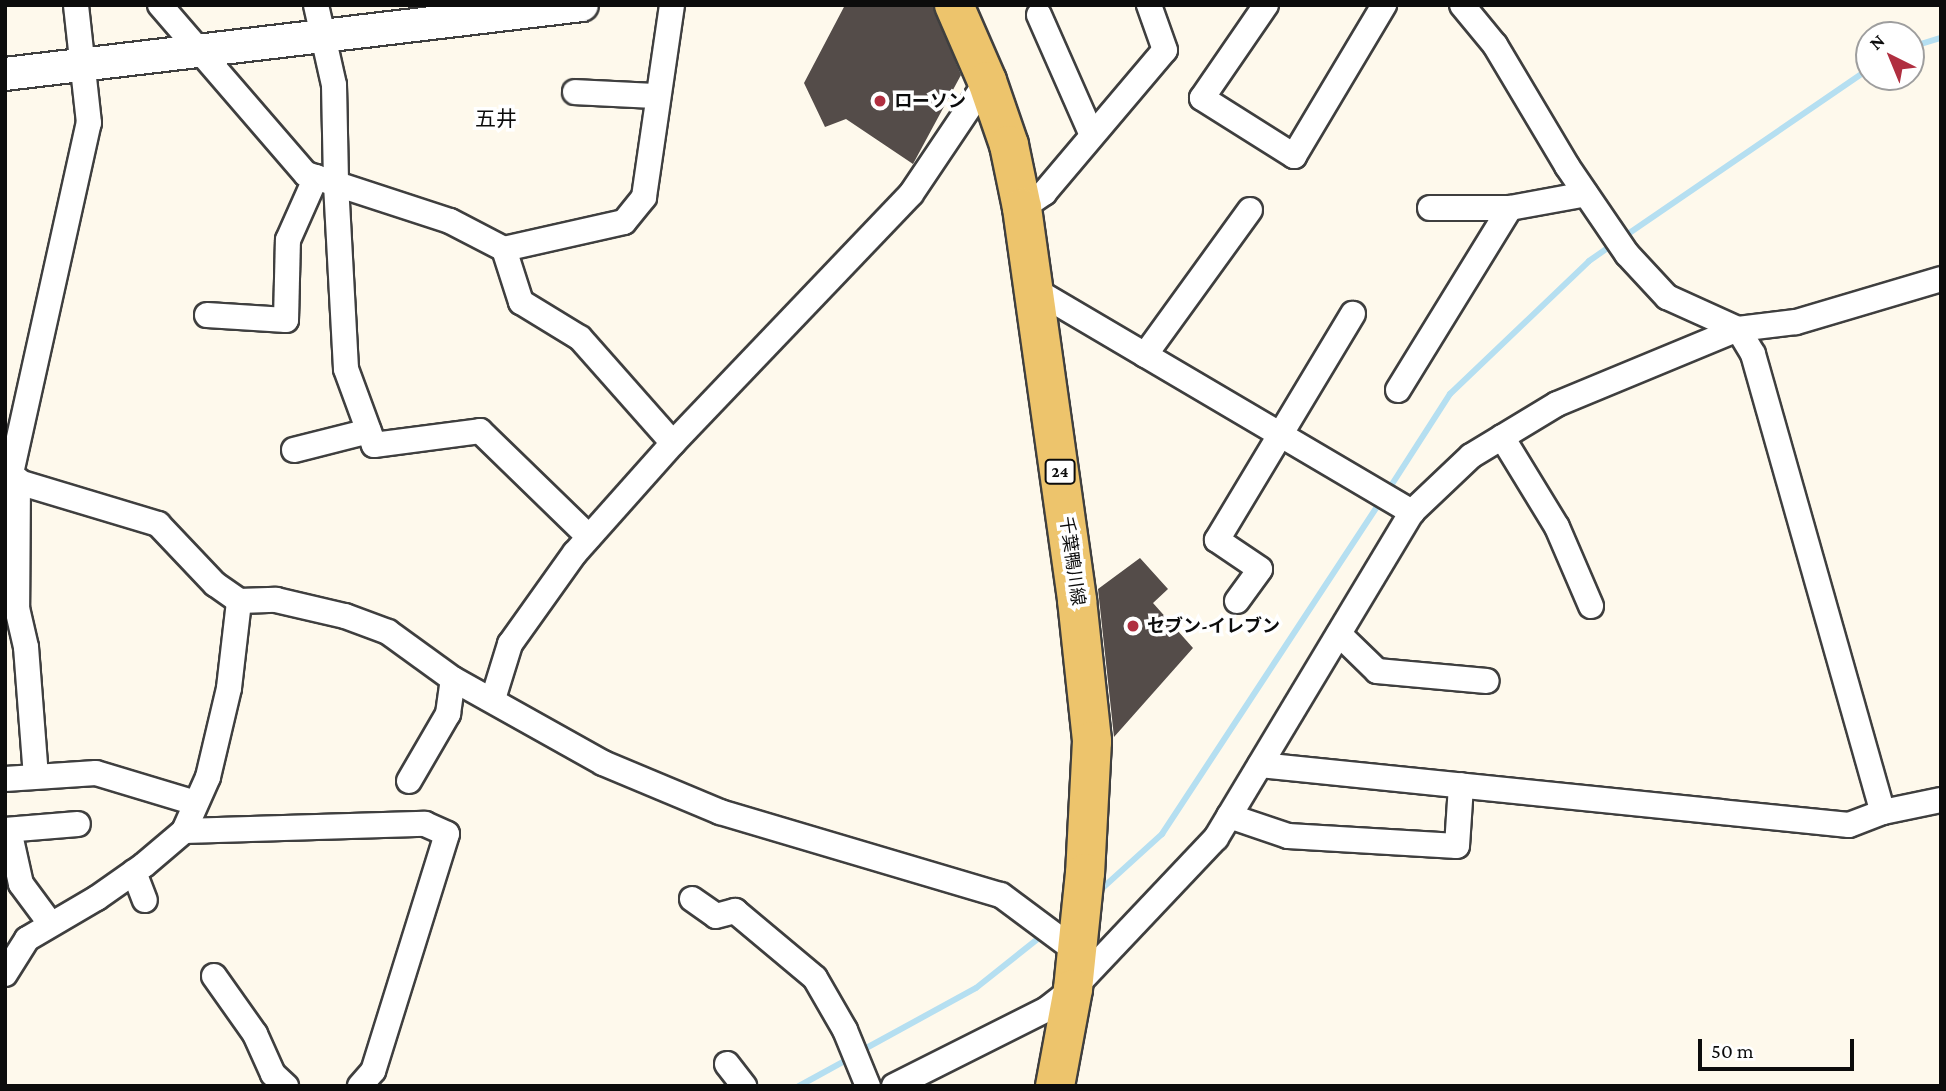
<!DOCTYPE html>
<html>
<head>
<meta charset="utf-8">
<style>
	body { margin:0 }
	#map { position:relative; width:1946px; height:1091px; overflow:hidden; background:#fef9ec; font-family:"Crimson Pro","Noto Sans JP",serif }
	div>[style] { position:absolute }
	.stream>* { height:6px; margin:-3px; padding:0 3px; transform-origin:3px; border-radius:3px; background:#b5dff1 }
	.building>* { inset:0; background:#544c49 }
	.roads { filter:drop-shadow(2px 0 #3f3f3f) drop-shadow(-2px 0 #3f3f3f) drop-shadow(0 2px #3f3f3f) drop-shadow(0 -2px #3f3f3f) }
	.minor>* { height:24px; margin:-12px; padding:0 12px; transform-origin:12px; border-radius:12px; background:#fff }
	.tertiary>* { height:32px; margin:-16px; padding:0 16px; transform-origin:16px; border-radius:16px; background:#fff }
	.primary>* { height:38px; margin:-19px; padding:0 19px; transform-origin:19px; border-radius:19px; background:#edc46c }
	.dots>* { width:19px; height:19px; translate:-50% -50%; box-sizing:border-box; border:4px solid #fff; border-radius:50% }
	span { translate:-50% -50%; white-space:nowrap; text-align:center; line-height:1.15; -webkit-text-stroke:7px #fff; paint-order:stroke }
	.shield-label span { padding:2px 5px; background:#fff; border:2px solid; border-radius:5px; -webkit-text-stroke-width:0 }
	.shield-label { font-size:16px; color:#0c0c0c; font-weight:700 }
	.poi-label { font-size:18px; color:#0c0c0c; font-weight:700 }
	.left { translate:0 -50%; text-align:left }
	.street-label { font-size:18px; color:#0c0c0c }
	.quarter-label { font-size:21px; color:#0c0c0c }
	.frame { position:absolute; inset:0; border:7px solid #0c0c0c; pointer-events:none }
	.north { position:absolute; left:1855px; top:21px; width:70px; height:70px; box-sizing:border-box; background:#fff; border:2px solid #9e9e9e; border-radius:50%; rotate:317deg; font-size:19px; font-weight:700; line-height:28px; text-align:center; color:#0c0c0c }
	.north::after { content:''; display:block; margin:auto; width:24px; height:32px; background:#b02f40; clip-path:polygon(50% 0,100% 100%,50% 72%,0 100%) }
	.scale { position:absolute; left:1698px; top:1039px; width:156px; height:32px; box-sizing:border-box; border:4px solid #0c0c0c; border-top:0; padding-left:9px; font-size:21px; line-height:24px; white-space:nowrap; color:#0c0c0c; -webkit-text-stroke:5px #fff; paint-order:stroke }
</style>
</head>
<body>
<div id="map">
	<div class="stream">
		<div style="left:1911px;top:47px;width:31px;rotate:-17deg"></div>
		<div style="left:1622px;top:238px;width:299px;rotate:-34.4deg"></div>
		<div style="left:1387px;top:492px;width:117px;rotate:-57.3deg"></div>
		<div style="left:1450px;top:394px;width:192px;rotate:-43.7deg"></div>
		<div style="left:1589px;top:261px;width:29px;rotate:-35deg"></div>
		<div style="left:1097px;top:893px;width:88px;rotate:-42.2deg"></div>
		<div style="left:1162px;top:834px;width:399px;rotate:-56.7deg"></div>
		<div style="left:859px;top:1052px;width:133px;rotate:-28.7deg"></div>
		<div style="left:976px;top:988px;width:87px;rotate:-38.5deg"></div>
		<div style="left:799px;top:1086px;width:58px;rotate:-28.8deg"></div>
	</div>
	<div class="building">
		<div style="clip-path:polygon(845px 5px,933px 5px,961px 75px,913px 164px,846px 119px,825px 127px,804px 83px)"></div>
		<div style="clip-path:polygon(1140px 558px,1168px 589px,1153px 603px,1193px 648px,1114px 737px,1098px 589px)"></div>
	</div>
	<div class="roads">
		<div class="minor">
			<div style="left:160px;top:5px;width:223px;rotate:49.2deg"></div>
			<div style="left:306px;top:174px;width:151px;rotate:18.1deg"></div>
			<div style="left:450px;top:221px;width:61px;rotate:27.4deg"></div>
			<div style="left:504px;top:249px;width:56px;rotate:72.2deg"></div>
			<div style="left:521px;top:302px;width:69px;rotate:31.4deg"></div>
			<div style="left:580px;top:338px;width:140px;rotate:48.5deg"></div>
			<div style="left:316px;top:5px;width:82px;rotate:77.3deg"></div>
			<div style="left:334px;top:85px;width:99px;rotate:88.8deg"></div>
			<div style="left:336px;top:184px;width:185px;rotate:86.9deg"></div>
			<div style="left:346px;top:369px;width:81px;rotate:69.8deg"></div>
			<div style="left:374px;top:445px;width:107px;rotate:-7.5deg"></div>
			<div style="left:480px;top:431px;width:152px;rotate:44.2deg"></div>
			<div style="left:1266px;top:5px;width:113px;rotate:124.5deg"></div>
			<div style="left:1202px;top:98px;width:109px;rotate:32.2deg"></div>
			<div style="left:1294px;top:156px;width:176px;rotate:-59.2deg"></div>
			<div style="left:1462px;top:5px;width:52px;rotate:50.5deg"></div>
			<div style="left:1495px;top:45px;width:141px;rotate:59.2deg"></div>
			<div style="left:1567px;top:166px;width:107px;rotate:55.7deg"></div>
			<div style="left:1627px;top:254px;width:59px;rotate:47.1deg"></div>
			<div style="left:1667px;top:297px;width:78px;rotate:24.3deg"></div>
			<div style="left:1738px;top:329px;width:29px;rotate:59deg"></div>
			<div style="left:1753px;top:354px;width:476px;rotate:74.2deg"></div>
			<div style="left:1039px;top:15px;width:131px;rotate:66.2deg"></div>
			<div style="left:575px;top:92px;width:83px;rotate:2.8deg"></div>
			<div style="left:1022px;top:208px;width:27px;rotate:-34deg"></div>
			<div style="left:1044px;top:193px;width:187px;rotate:-49.8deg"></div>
			<div style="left:1165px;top:50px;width:48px;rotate:-109.6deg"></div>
			<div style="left:1430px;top:208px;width:80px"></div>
			<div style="left:1510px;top:208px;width:77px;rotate:-10.4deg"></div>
			<div style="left:504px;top:249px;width:123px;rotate:-12.7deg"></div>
			<div style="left:624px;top:222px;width:32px;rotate:-51deg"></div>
			<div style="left:644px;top:197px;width:194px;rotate:-81.7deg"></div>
			<div style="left:1035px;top:290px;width:438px;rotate:30.5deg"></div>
			<div style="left:207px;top:315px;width:79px;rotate:3.6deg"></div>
			<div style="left:286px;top:320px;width:80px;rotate:-88.6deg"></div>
			<div style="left:288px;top:240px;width:69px;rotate:-66deg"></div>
			<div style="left:1145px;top:355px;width:179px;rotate:-54.1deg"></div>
			<div style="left:1398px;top:390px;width:214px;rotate:-58.4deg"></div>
			<div style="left:1502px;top:437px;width:105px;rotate:58.6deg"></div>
			<div style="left:1557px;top:527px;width:86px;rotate:66.7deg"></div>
			<div style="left:294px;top:450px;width:77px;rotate:-14.2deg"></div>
			<div style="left:5px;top:478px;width:160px;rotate:16.7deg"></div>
			<div style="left:158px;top:524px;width:83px;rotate:46.5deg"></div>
			<div style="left:215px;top:584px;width:29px;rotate:35deg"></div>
			<div style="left:239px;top:601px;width:37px;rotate:-2deg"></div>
			<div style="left:276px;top:600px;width:71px;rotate:13.1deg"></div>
			<div style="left:345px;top:616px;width:46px;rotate:20.4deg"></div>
			<div style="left:388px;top:632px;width:80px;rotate:35.9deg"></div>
			<div style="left:453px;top:679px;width:172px;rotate:29.2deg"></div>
			<div style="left:603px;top:763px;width:127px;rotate:22.7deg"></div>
			<div style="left:720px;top:812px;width:293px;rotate:16.5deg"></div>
			<div style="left:1001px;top:895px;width:94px;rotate:36.7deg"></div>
			<div style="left:10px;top:478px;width:364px;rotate:-77.5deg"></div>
			<div style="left:89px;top:123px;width:119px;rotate:-96.3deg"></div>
			<div style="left:18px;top:480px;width:128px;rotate:90.4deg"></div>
			<div style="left:17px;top:608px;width:40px;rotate:77deg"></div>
			<div style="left:26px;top:647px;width:129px;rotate:85.6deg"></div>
			<div style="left:1237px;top:601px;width:39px;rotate:-54deg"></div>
			<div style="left:1260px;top:569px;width:52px;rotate:-146deg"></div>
			<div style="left:1217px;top:540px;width:264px;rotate:-59deg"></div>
			<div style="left:1339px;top:634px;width:53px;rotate:44.2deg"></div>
			<div style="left:1377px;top:671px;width:110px;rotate:5.2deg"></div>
			<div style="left:493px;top:699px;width:58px;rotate:-72.8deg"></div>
			<div style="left:510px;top:644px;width:112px;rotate:-54.5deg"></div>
			<div style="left:575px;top:553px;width:147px;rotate:-48.3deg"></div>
			<div style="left:673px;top:443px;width:344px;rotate:-46.3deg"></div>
			<div style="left:911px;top:194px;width:136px;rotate:-56.1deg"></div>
			<div style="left:1260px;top:765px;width:592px;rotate:5.82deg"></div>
			<div style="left:1849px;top:825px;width:36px;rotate:-21deg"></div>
			<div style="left:1883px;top:812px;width:59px;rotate:-11.7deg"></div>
			<div style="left:5px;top:779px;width:91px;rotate:-3.8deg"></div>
			<div style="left:96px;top:773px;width:104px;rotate:16.7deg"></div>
			<div style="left:409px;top:781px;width:78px;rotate:-59.8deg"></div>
			<div style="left:448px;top:714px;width:35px;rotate:-82deg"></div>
			<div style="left:1229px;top:816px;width:62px;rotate:18.7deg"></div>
			<div style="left:1288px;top:836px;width:169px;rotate:3.4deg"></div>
			<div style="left:1457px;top:846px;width:61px;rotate:-86.2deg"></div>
			<div style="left:5px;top:830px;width:73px;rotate:-4.7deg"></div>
			<div style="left:9px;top:830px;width:55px;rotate:77.5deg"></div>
			<div style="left:21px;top:884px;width:49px;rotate:53.4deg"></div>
			<div style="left:184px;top:831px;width:241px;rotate:-1.7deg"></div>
			<div style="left:425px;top:824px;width:24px;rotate:24deg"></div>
			<div style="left:447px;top:834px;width:248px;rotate:107.3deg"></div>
			<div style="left:373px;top:1071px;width:20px;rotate:131deg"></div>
			<div style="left:134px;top:872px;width:30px;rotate:69deg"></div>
			<div style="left:692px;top:899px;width:29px;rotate:35deg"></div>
			<div style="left:716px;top:916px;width:20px;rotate:-15deg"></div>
			<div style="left:735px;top:911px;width:104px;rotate:39.9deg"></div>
			<div style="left:815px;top:978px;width:60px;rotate:60deg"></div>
			<div style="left:845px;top:1030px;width:61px;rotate:67.7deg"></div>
			<div style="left:5px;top:974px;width:41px;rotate:-57.8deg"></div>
			<div style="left:27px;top:939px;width:81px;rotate:-30.4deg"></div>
			<div style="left:97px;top:898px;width:57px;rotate:-35.1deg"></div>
			<div style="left:144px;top:865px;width:52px;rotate:-40.4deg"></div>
			<div style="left:184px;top:831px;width:59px;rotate:-66deg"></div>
			<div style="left:208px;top:777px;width:91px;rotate:-76.7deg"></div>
			<div style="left:229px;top:688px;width:88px;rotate:-83.4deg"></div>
			<div style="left:214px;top:976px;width:71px;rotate:54.7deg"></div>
			<div style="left:255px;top:1034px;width:44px;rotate:65.8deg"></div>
			<div style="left:273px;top:1074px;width:18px;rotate:43deg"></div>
			<div style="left:727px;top:1064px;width:28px;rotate:52deg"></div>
			<div style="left:894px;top:1086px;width:171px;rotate:-26.7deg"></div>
			<div style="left:1047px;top:1009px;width:33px;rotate:-38deg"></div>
			<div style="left:1073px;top:989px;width:208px;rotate:-46.6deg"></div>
			<div style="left:1216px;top:838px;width:380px;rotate:-59deg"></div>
			<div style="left:1412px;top:512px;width:81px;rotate:-43.5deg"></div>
			<div style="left:1471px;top:456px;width:100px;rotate:-31.2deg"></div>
			<div style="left:1557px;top:404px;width:196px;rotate:-22.5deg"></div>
			<div style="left:1738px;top:329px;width:58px;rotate:-6.9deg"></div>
			<div style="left:1796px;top:322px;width:151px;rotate:-16.5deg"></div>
		</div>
		<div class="tertiary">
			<div style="left:5px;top:74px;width:581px;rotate:-6.82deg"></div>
		</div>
		<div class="primary">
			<div style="left:954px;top:5px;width:83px;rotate:66.5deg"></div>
			<div style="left:987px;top:81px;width:68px;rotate:71deg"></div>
			<div style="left:1009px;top:145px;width:64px;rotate:78.3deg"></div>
			<div style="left:1022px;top:208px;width:396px;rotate:82deg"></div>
			<div style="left:1077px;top:600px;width:142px;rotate:83.9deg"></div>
			<div style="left:1092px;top:741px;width:132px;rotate:93deg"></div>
			<div style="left:1085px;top:873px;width:117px;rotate:95.9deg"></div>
			<div style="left:1073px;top:989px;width:99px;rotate:100.5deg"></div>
		</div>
	</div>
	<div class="dots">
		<div style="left:880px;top:101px;background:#b02f40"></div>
		<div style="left:1133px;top:626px;background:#b02f40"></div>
	</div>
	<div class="shield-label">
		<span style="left:1060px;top:472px">24</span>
	</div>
	<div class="poi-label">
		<span class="left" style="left:894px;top:101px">ローソン</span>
		<span class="left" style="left:1147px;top:626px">セブン-イレブン</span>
	</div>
	<div class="street-label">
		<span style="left:1072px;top:561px;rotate:82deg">千葉鴨川線</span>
	</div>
	<div class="quarter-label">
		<span style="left:496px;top:119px">五井</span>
	</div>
	<div class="frame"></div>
	<div class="north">N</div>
	<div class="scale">50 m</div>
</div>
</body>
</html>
